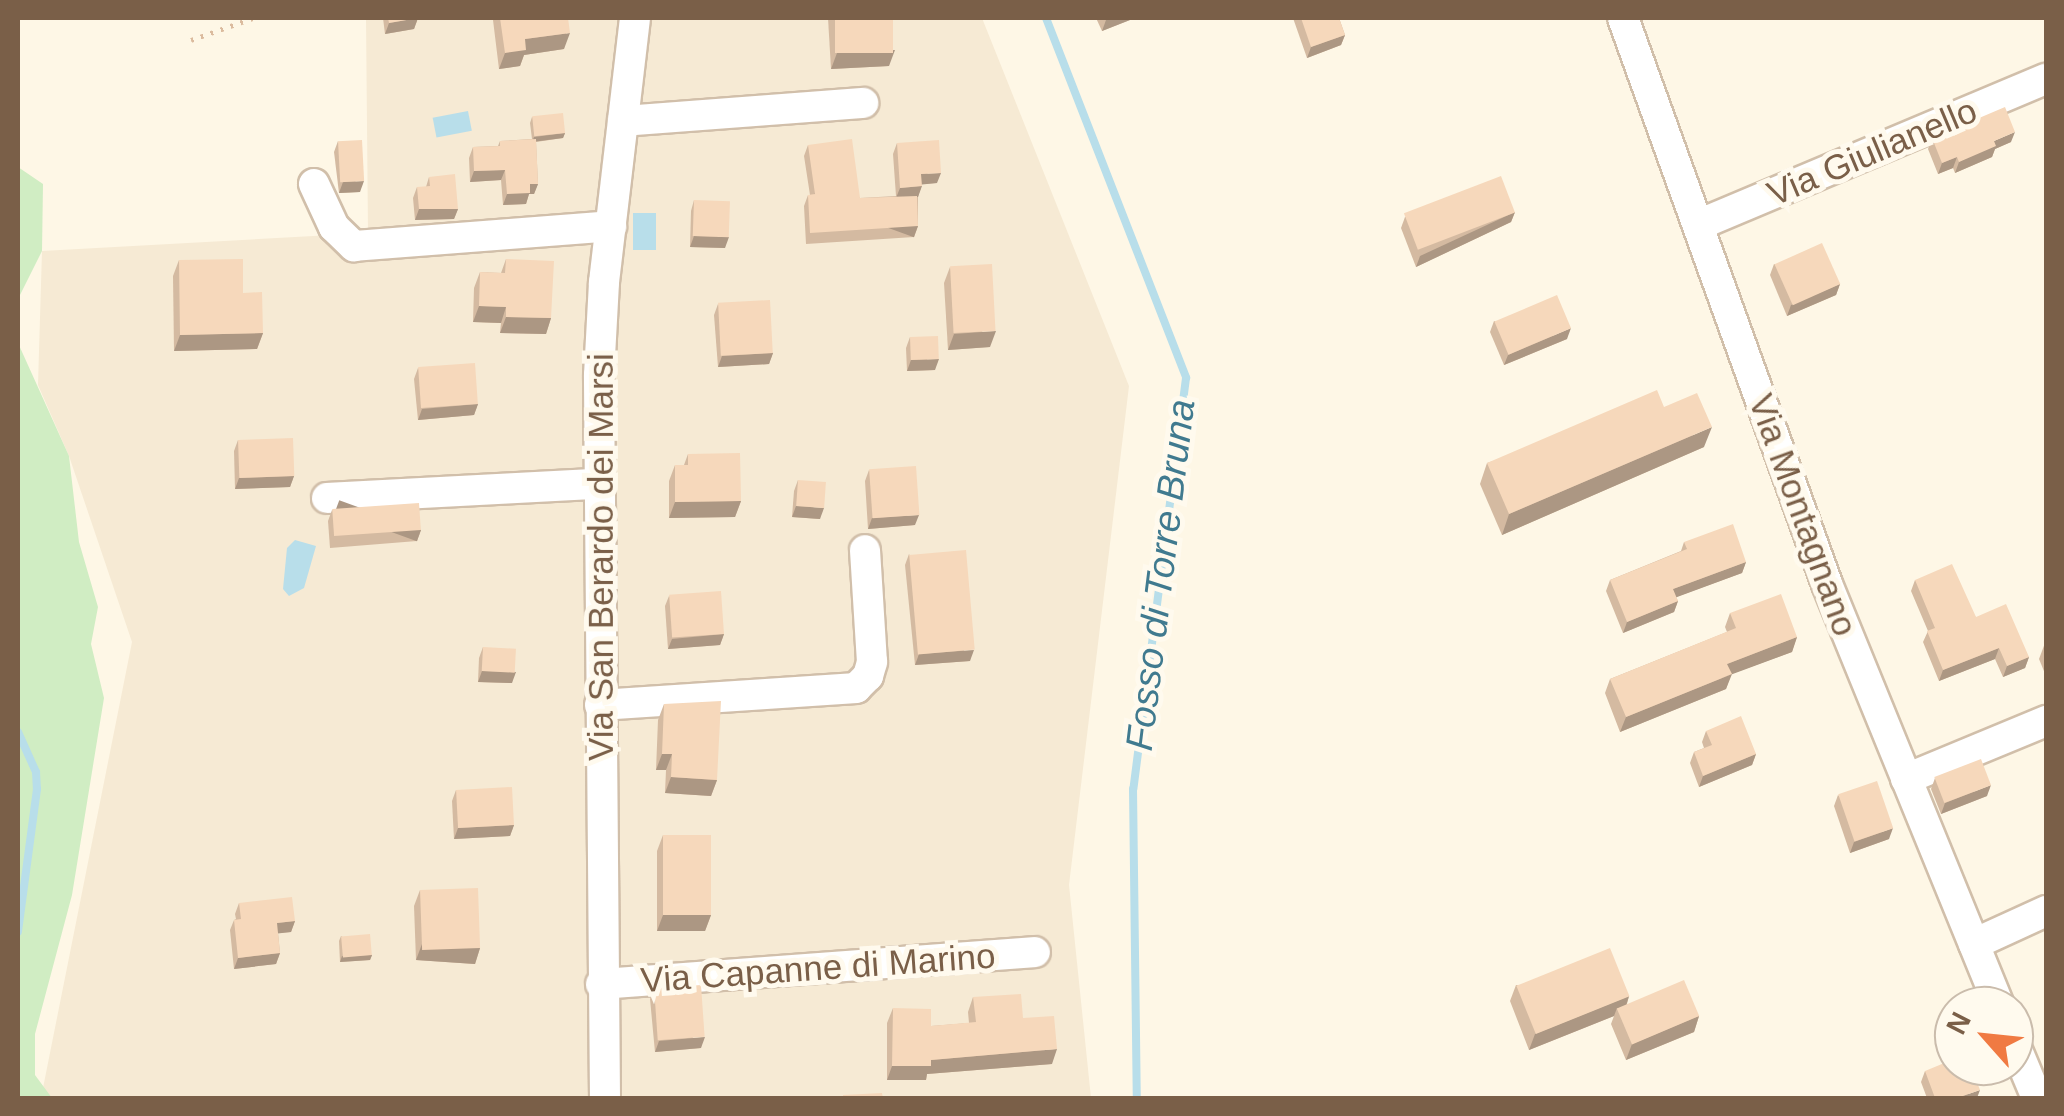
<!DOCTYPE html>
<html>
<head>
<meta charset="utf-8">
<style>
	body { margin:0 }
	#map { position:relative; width:2064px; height:1116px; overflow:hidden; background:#fef7e6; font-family:Arial,sans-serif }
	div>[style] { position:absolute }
	.residential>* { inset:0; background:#f6ead4 }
	.green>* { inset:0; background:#d0edc3 }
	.water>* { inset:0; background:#b8deea; transform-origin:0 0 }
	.stream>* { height:8px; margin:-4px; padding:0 4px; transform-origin:4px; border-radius:4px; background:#b8deea }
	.path>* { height:5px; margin-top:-2.5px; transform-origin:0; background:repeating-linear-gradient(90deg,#dbbb9e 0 2.5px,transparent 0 10.5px) }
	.roads { filter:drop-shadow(2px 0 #d1bfaa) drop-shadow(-2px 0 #d1bfaa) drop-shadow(0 2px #d1bfaa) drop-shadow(0 -2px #d1bfaa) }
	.minor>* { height:30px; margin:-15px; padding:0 15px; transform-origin:15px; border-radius:15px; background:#fff }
	.wall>* { inset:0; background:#d4baa1 }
	.shaded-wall>* { inset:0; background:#ac9783; transform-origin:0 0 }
	.building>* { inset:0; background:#f6d8bb; transform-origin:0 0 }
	span { translate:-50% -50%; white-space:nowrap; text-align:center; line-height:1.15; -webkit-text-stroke:10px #fffaee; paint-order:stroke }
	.street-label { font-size:35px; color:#7a5f48 }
	.water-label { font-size:38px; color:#407a8f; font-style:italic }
	.frame { position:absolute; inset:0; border:20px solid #7a5f48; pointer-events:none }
	.north { position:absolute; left:1934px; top:986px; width:100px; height:100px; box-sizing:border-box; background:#fffaee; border:2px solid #cabcac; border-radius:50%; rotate:297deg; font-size:28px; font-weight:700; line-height:40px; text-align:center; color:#7a5f48 }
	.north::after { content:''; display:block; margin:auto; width:35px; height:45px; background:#f07a42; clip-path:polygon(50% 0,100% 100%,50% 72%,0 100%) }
</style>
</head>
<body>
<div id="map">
	<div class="residential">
		<div style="clip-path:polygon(366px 18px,982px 18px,1129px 386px,1069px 885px,1091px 1098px,41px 1098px,132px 642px,69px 456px,38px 385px,42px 251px,368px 233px)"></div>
	</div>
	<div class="green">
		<div style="clip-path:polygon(18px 167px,43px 184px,42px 251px,18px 299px)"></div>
		<div style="clip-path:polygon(18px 343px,69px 456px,79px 542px,98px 607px,91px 644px,104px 698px,72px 895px,35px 1034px,35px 1075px,52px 1098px,18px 1098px)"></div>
	</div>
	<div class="water">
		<div style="left:468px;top:111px;width:20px;height:36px;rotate:79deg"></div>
		<div style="left:633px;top:213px;width:23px;height:37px"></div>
		<div style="clip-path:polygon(295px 540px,316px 546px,304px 588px,289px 596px,283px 589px,287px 548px)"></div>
	</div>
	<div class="stream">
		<div style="left:1046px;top:18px;width:386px;rotate:68.7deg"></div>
		<div style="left:1186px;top:378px;width:414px;rotate:97.3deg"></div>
		<div style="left:1133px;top:789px;width:309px;rotate:89.3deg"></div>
		<div style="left:18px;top:732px;width:44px;rotate:65.8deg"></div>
		<div style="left:36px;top:772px;width:17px;rotate:87deg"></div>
		<div style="left:37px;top:789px;width:144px;rotate:97.6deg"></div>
	</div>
	<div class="path">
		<div style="left:191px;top:40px;width:66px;rotate:-19.5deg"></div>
	</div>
	<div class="roads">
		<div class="minor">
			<div style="left:1623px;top:18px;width:602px;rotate:70.18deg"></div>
			<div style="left:1827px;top:584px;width:456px;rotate:67.8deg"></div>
			<div style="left:623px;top:121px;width:241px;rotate:-4.3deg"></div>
			<div style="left:314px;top:184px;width:47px;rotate:65.1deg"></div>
			<div style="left:334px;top:227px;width:28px;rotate:44deg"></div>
			<div style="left:354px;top:246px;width:258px;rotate:-4.4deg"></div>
			<div style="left:1698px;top:225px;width:377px;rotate:-22.8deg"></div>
			<div style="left:327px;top:498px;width:270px;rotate:-3deg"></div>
			<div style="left:600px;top:705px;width:257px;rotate:-3.8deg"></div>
			<div style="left:856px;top:688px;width:17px;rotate:-45deg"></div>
			<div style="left:868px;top:676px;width:15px;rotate:-74deg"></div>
			<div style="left:872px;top:662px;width:112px;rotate:-93.6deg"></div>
			<div style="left:1906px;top:779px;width:152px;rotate:-22.5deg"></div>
			<div style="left:1974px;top:944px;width:79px;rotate:-24.6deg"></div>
			<div style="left:601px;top:984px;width:435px;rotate:-4.2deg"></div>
			<div style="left:2014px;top:1043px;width:60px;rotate:67.3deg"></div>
			<div style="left:605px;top:1098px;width:723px;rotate:-90.48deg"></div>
			<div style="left:599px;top:375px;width:93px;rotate:-86.9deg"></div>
			<div style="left:604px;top:282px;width:266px;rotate:-83.3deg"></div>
		</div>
	</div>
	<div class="wall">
		<div style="clip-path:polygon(383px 18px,418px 18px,414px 29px,385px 34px)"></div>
		<div style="clip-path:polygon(464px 18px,568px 18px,564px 49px,524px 55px,520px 66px,499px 69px,493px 20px)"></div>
		<div style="clip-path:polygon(828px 18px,893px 18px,889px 66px,831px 69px)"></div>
		<div style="clip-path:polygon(1096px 18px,1135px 18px,1102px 31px)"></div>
		<div style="clip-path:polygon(1293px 18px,1339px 18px,1345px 35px,1341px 45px,1307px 58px)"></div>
		<div style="clip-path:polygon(532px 117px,565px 133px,563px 138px,536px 142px,538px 184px,534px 194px,529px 194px,526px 204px,503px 205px,501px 180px,470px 182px,469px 158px,473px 147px,498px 146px,500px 141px,532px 139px,530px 123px)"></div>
		<div style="clip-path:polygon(1932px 138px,2011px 142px,1995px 149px,1992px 157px,1955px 173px,1953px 168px,1938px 174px,1928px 149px)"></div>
		<div style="clip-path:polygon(338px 141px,360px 192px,339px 193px,334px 152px)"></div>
		<div style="clip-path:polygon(897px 143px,937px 183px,922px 184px,918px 197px,918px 226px,914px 237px,806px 244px,804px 206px,808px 195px,810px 195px,804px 156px,808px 145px,860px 198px,896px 196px,893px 154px)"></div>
		<div style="clip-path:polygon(429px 177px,458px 209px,454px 219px,415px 220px,413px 198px,417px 187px,426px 187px)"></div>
		<div style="clip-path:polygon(694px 200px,725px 248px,690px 247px,691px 211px)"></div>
		<div style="clip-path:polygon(1515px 212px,1511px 222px,1416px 267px,1401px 228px,1405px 217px)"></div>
		<div style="clip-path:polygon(506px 259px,551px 318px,546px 334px,500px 333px,501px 323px,473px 322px,474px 288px,480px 272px,501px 273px)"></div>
		<div style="clip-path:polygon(179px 260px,243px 293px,263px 333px,257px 349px,174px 351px,173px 276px)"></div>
		<div style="clip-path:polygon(1774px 264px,1840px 284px,1836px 295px,1787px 316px,1770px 275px)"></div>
		<div style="clip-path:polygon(950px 267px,990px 347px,948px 350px,944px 283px)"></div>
		<div style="clip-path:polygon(718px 304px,773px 353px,769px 364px,718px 367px,714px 315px)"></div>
		<div style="clip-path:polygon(1494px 321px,1567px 339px,1504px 365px,1490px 332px)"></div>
		<div style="clip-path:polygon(910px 337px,935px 370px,907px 371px,906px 348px)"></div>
		<div style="clip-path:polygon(418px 368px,478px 404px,474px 415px,418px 420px,414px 379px)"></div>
		<div style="clip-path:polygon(1664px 407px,1704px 447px,1502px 535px,1480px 484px,1487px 463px)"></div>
		<div style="clip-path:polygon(238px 440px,294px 476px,290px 487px,235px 489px,234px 451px)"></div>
		<div style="clip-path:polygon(688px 454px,741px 501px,735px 517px,669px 518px,669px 481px,675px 465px,684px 465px)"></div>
		<div style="clip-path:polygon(869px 470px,915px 525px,868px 529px,865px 481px)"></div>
		<div style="clip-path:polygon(798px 480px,820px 519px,792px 517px,794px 491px)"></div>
		<div style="clip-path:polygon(332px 510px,421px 530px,417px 541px,330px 548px,328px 521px)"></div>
		<div style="clip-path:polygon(1684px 542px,1746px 562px,1742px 573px,1676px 597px,1678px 601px,1674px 612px,1623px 633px,1606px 591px,1610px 580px,1681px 551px)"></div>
		<div style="clip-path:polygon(909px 554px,970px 661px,915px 665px,905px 565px)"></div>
		<div style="clip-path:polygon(1915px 580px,1976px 617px,2029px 657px,2025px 668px,2003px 677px,1995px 659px,1939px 681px,1923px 642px,1928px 631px,1911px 591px)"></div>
		<div style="clip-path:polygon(669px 596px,724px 634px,720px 645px,668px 649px,665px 606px)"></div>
		<div style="clip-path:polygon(1730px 613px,1797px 637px,1792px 652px,1731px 674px,1726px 689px,1620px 732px,1605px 693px,1610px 679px,1727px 632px,1725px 627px)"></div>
		<div style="clip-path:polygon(2046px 642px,2046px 676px,2039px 659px,2045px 643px)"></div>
		<div style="clip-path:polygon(483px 647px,512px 683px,478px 682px,479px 658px)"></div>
		<div style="clip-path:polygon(664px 704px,717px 780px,711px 796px,665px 793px,666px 770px,656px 770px,658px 720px)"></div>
		<div style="clip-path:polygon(1706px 731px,1756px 754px,1752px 765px,1699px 787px,1690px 763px,1694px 752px,1704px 748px,1702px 742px)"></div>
		<div style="clip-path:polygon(1935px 778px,1987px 796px,1941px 814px,1931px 789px)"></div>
		<div style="clip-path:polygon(456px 790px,514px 825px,510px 836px,454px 839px,452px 801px)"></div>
		<div style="clip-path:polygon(1838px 795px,1889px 839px,1850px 853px,1834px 806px)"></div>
		<div style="clip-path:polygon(663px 835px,711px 915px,705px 931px,657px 931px,657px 851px)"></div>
		<div style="clip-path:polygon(420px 890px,480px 948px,475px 964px,416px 960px,414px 906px)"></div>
		<div style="clip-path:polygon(239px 903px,295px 921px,291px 932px,278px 933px,280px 953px,276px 964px,234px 969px,230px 930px,234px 920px,236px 919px,235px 914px)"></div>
		<div style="clip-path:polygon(341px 936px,372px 955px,370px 960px,340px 962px,339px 941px)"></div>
		<div style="clip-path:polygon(1516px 985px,1629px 996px,1627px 1004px,1699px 1016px,1694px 1032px,1626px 1060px,1611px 1024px,1614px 1016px,1529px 1050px,1510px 1001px)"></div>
		<div style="clip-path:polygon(654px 988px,701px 1048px,655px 1052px,650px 999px)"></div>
		<div style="clip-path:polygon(973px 997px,1023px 1018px,1052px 1064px,927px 1074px,926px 1080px,887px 1080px,887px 1023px,893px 1008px,931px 1026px,969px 1023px,968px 1012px)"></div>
		<div style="clip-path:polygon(1925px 1071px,1977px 1098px,1927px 1098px,1921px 1082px)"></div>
	</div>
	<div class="shaded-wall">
		<div style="clip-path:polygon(418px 18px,414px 29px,385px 34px,389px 23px)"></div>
		<div style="clip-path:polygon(464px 18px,494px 18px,493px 20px)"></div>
		<div style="clip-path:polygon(1113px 18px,1135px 18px,1102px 31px,1106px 20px)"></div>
		<div style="clip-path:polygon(570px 33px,564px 49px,524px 55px,520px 66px,499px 69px,505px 53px,525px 39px)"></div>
		<div style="clip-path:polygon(1345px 35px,1341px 45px,1307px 58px,1311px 47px)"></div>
		<div style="clip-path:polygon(895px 50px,889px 66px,831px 69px,837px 53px)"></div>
		<div style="clip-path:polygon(2015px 132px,2011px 142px,1995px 149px,1992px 157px,1955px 173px,1959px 162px,1994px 141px)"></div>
		<div style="clip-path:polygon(565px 133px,563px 138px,532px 142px,534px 137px)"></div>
		<div style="clip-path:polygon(1957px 157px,1953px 168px,1938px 174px,1942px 163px)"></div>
		<div style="clip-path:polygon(505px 170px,501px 180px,470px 182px,474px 171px)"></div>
		<div style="clip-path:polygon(941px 173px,937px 183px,917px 185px,921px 174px)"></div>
		<div style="clip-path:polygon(364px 181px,360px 192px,339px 193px,343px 182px)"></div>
		<div style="clip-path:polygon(530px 184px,538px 184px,534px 194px,529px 194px,526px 204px,503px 205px,507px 194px)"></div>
		<div style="clip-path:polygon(922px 186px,918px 197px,896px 198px,900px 188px)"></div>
		<div style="clip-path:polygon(419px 209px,458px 209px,454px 219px,415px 220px)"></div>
		<div style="clip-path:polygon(1515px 212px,1511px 222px,1416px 267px,1420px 256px)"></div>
		<div style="left:918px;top:226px;width:12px;height:108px;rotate:110deg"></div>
		<div style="clip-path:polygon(694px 236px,729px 237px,725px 248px,690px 247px)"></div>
		<div style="clip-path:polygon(1840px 284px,1836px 295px,1787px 316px,1791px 305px)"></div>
		<div style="clip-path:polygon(479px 306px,506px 307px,501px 323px,473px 322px)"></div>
		<div style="clip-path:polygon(506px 317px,551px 318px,546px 334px,500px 333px)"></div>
		<div style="clip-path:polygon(1571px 328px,1567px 339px,1504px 365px,1508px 355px)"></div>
		<div style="clip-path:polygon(996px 331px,990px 347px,948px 350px,954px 334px)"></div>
		<div style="clip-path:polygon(263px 333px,257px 349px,174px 351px,180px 335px)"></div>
		<div style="clip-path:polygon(773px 353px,769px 364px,718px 367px,722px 356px)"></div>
		<div style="clip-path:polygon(939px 359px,935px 370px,907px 371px,911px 360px)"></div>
		<div style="clip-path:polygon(478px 404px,474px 415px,418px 420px,422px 409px)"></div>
		<div style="clip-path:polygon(1712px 427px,1704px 447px,1502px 535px,1509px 514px)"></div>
		<div style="clip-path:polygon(294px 476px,290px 487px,235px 489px,239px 478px)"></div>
		<div style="clip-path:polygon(741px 501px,735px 517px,669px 518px,675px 502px)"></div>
		<div style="clip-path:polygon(796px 506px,824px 508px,820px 519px,792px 517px)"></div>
		<div style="clip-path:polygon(919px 515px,915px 525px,868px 529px,872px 518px)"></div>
		<div style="left:421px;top:530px;width:12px;height:87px;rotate:110deg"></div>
		<div style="clip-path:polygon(1746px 562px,1742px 573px,1669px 600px,1673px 589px)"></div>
		<div style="clip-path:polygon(1678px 601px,1674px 612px,1623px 633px,1627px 622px)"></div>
		<div style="clip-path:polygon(724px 634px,720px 645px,668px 649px,672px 639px)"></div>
		<div style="clip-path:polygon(1797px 637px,1792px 652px,1722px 678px,1727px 664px)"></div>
		<div style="clip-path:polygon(1999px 648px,1995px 659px,1939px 681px,1943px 670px)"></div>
		<div style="clip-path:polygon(974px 650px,970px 661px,915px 665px,919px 654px)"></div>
		<div style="clip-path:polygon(2029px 657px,2025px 668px,2003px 677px,2007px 666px)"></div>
		<div style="clip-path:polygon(482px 671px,516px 672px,512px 683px,478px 682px)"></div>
		<div style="clip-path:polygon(1732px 674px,1726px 689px,1620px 732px,1626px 717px)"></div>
		<div style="clip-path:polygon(662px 754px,672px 754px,666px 770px,656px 770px)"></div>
		<div style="clip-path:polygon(1756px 754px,1752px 765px,1699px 787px,1703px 776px)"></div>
		<div style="clip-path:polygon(671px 777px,717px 780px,711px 796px,665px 793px)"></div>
		<div style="clip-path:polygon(1991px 785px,1987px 796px,1941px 814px,1945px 803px)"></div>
		<div style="clip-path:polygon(514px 825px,510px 836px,454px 839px,458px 828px)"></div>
		<div style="clip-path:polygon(1893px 828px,1889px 839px,1850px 853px,1854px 842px)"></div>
		<div style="clip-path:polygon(663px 915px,711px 915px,705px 931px,657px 931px)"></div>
		<div style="clip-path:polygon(295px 921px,291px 932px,273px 934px,277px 923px)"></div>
		<div style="clip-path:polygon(422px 944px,480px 948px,475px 964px,416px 960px)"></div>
		<div style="clip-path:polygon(280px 953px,276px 964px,234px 969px,238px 958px)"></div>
		<div style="clip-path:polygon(372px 955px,370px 960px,340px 962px,342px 956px)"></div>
		<div style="clip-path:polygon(1629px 996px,1624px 1012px,1617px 1008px,1614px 1016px,1529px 1050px,1535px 1034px)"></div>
		<div style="clip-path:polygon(1699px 1016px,1694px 1032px,1626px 1060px,1632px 1044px)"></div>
		<div style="clip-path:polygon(705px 1037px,701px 1048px,655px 1052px,659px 1041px)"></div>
		<div style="clip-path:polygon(1057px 1049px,1052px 1064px,927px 1074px,926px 1080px,887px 1080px,892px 1066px,931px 1060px)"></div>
		<div style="clip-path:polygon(1980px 1090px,1977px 1098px,1957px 1098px)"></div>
	</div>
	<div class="building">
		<div style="clip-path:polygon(388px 18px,418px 18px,389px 23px)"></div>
		<div style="clip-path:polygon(500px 18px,568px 18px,570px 33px,525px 39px,526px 50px,505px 53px)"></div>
		<div style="left:835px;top:18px;width:58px;height:35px"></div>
		<div style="clip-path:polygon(1301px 18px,1339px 18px,1345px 35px,1311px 47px)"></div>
		<div style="clip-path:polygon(2005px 107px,2015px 132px,1994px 141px,1996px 146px,1959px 162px,1957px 157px,1942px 163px,1932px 138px)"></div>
		<div style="left:563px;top:113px;width:20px;height:31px;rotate:84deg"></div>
		<div style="clip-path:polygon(536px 139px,538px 184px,530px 184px,530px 193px,507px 194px,505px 170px,474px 171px,473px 147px,500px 146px,500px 141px)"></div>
		<div style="clip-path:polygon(852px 139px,860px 198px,917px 196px,918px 226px,810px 233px,808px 195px,815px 194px,808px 145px)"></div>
		<div style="left:362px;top:140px;width:41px;height:24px;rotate:87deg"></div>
		<div style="clip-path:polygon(939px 140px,941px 173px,921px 174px,922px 186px,900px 188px,897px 143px)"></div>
		<div style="clip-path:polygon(455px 174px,458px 209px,419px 209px,417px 187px,430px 186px,429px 177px)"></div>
		<div style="left:1501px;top:176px;width:39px;height:104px;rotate:69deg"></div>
		<div style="left:694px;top:200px;width:36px;height:36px;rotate:2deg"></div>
		<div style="left:1822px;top:243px;width:45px;height:52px;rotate:66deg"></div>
		<div style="clip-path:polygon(243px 259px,243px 293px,262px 292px,263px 333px,180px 335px,179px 260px)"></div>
		<div style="clip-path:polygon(506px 259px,554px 261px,551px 318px,506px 317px,506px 307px,479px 306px,480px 272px,505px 273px)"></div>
		<div style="left:992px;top:264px;width:67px;height:42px;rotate:87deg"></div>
		<div style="left:1557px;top:295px;width:36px;height:68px;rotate:67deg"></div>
		<div style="left:770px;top:300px;width:53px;height:52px;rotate:87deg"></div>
		<div style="left:938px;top:336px;width:23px;height:28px;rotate:88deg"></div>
		<div style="left:475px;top:363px;width:41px;height:57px;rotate:86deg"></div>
		<div style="clip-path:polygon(1657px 390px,1664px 407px,1697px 393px,1712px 427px,1509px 514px,1487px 463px)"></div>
		<div style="left:293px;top:438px;width:38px;height:55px;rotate:88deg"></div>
		<div style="clip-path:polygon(740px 453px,741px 501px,675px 502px,675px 465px,688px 465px,688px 454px)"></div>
		<div style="left:916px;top:466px;width:49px;height:47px;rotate:86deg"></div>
		<div style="left:798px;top:480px;width:28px;height:26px;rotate:4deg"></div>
		<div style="left:419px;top:503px;width:27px;height:87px;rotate:86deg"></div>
		<div style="clip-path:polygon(1733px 524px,1746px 562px,1673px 589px,1678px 601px,1627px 622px,1610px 580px,1687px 549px,1684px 542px)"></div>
		<div style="left:966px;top:550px;width:100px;height:57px;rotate:85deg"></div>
		<div style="clip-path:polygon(1952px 564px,1976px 617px,2006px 604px,2029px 657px,2007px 666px,1999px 648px,1943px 670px,1927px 631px,1935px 628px,1915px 580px)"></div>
		<div style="left:721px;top:591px;width:43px;height:52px;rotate:86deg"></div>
		<div style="clip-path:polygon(1781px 594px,1797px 637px,1727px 664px,1732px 674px,1626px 717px,1610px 679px,1736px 628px,1730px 613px)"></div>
		<div style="left:483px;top:647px;width:33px;height:24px;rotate:3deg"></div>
		<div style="clip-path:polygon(721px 701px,717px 780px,671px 777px,672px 754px,662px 754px,664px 704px)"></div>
		<div style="clip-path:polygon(1741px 716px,1756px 754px,1703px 776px,1694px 752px,1712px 745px,1706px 731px)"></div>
		<div style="left:1981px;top:759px;width:28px;height:50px;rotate:69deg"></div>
		<div style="left:1877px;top:781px;width:50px;height:41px;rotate:71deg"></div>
		<div style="left:512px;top:787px;width:38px;height:56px;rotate:87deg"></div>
		<div style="left:663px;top:835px;width:48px;height:80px"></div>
		<div style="left:478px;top:888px;width:60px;height:58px;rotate:88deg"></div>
		<div style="clip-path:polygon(292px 897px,295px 921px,277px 923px,280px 953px,238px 958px,234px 920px,241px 919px,239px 903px)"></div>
		<div style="left:370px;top:934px;width:21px;height:29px;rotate:85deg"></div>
		<div style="left:1610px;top:948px;width:52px;height:101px;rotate:68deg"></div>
		<div style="left:1684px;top:980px;width:39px;height:73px;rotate:67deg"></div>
		<div style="left:701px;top:985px;width:52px;height:47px;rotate:86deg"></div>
		<div style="clip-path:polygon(1021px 994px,1023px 1018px,1054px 1016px,1057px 1049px,931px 1060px,931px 1066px,892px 1066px,893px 1008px,931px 1009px,931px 1026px,976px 1022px,973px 997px)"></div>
		<div style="clip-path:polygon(1954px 1059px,1954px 1066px,1971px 1066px,1980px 1090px,1957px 1098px,1935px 1098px,1925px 1071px)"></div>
		<div style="clip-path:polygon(882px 1093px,883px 1098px,843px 1098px,843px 1095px)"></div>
	</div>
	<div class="street-label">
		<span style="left:1872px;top:152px;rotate:-23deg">Via Giulianello</span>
		<span style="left:1803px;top:515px;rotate:70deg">Via Montagnano</span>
		<span style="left:601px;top:557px;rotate:-90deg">Via San Berardo dei Marsi</span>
		<span style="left:818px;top:968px;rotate:-4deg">Via Capanne di Marino</span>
	</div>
	<div class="water-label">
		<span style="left:1161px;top:575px;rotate:-83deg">Fosso di Torre Bruna</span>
	</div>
	<div class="frame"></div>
	<div class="north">N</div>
</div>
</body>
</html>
